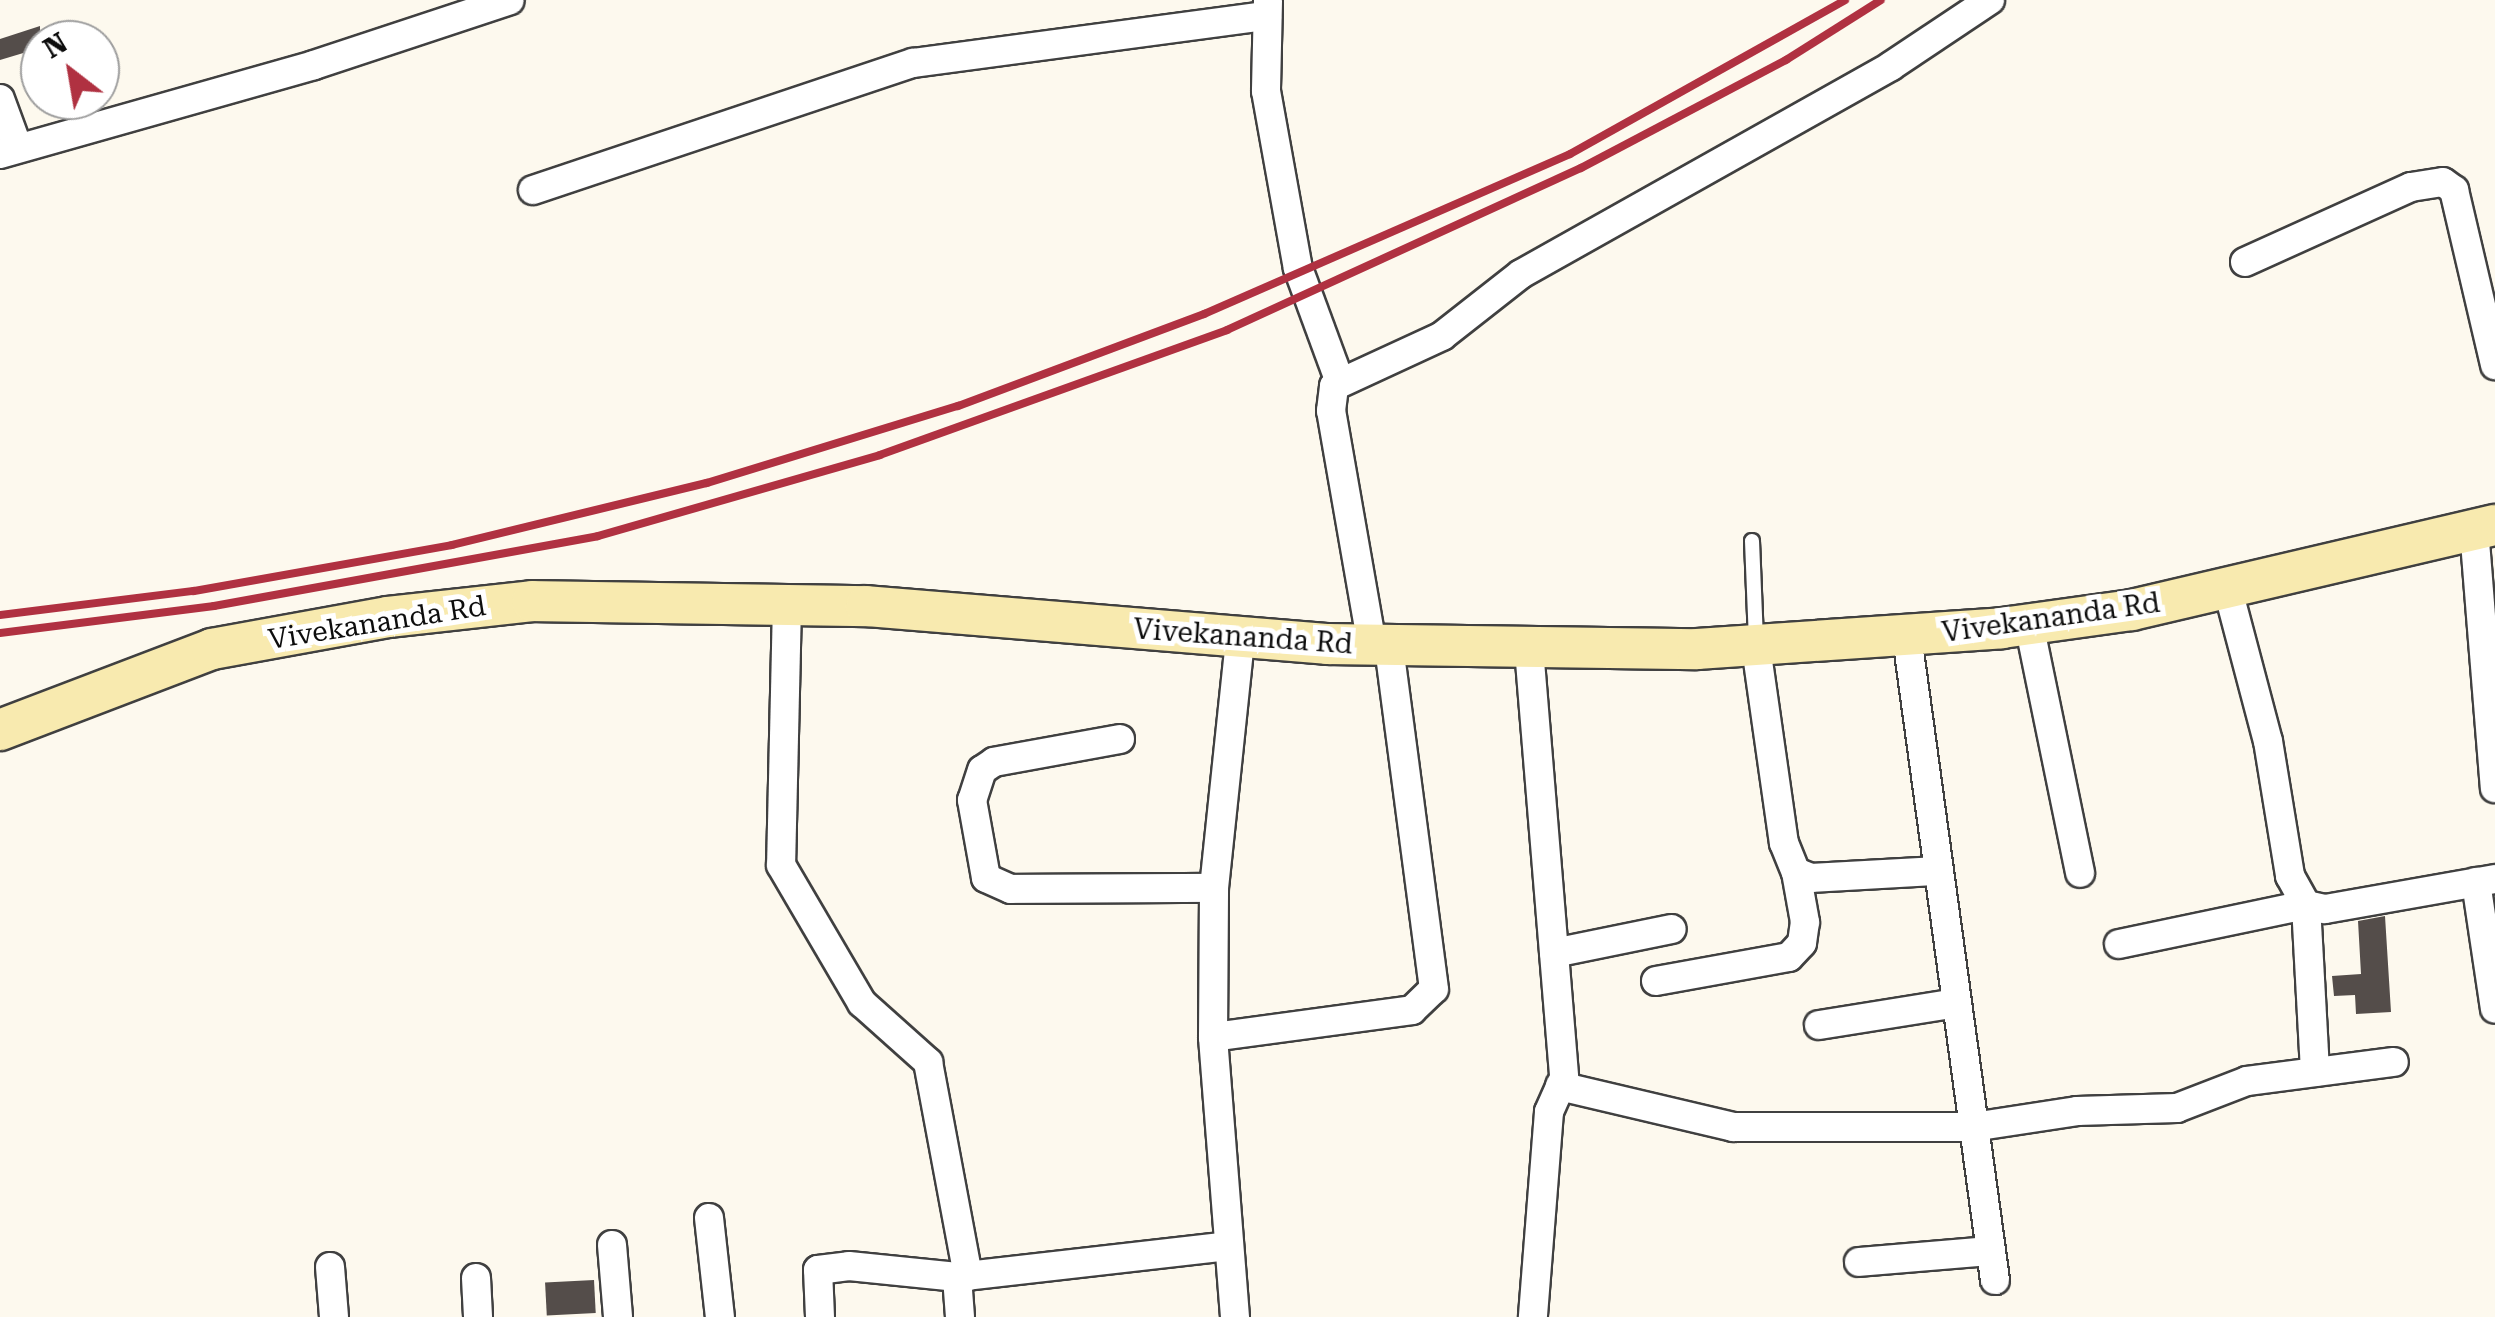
<!DOCTYPE html>
<html>
<head>
<meta charset="utf-8">
<style>
	body { margin:0 }
	#map { position:relative; width:2495px; height:1317px; overflow:hidden; background:#fdf9ee; font-family:"Roboto Serif",serif }
	div>[style] { position:absolute }
	.building>* { inset:0; background:#544d4a; transform-origin:0 0 }
	.roads { filter:drop-shadow(2px 0 #404040) drop-shadow(-2px 0 #404040) drop-shadow(0 2px #404040) drop-shadow(0 -2px #404040) }
	.lane>* { height:14px; margin:-7px; padding:0 7px; transform-origin:7px; border-radius:7px; background:#fff }
	.street>* { height:28px; margin:-14px; padding:0 14px; transform-origin:14px; border-radius:14px; background:#fff }
	.secondary>* { height:40px; margin:-20px; padding:0 20px; transform-origin:20px; border-radius:20px; background:#f8eaaf }
	.rail>* { height:8px; margin:-4px; padding:0 4px; transform-origin:4px; border-radius:4px; background:#b03141 }
	span { translate:-50% -50%; white-space:nowrap; text-align:center; line-height:1.15; -webkit-text-stroke:10px #fff; paint-order:stroke }
	.street-label { font-size:28px; color:#0d0d0d }
	.north { position:absolute; left:20px; top:20px; width:100px; height:100px; box-sizing:border-box; background:#fff; border:2px solid #9e9e9e; border-radius:50%; rotate:329deg; font-size:28px; font-weight:700; line-height:40px; text-align:center; color:#0d0d0d }
	.north::after { content:''; display:block; margin:auto; width:35px; height:45px; background:#b03141; clip-path:polygon(50% 0,100% 100%,50% 72%,0 100%) }
</style>
</head>
<body>
<div id="map">
	<div class="building">
		<div style="clip-path:polygon(40px 26px,40px 48px,0 60px,0 39px)"></div>
		<div style="clip-path:polygon(2385px 916px,2391px 1012px,2356px 1014px,2355px 995px,2334px 996px,2332px 976px,2361px 974px,2358px 921px)"></div>
		<div style="left:594px;top:1280px;width:33px;height:49px;rotate:87deg"></div>
	</div>
	<div class="roads">
		<div class="lane">
			<div style="left:1752px;top:541px;width:99px;rotate:87.7deg"></div>
		</div>
		<div class="street">
			<div style="left:1268px;top:1px;width:90px;rotate:91.3deg"></div>
			<div style="left:1266px;top:91px;width:180px;rotate:79.8deg"></div>
			<div style="left:1298px;top:268px;width:121px;rotate:69.8deg"></div>
			<div style="left:0;top:99px;width:52px;rotate:69.8deg"></div>
			<div style="left:0;top:154px;width:326px;rotate:-15.8deg"></div>
			<div style="left:314px;top:65px;width:206px;rotate:-18.3deg"></div>
			<div style="left:533px;top:190px;width:401px;rotate:-18.5deg"></div>
			<div style="left:913px;top:63px;width:357px;rotate:-7.6deg"></div>
			<div style="left:2245px;top:262px;width:182px;rotate:-24.3deg"></div>
			<div style="left:2411px;top:187px;width:32px;rotate:-9deg"></div>
			<div style="left:2443px;top:182px;width:14px;rotate:36deg"></div>
			<div style="left:2454px;top:190px;width:180px;rotate:76.8deg"></div>
			<div style="left:2474px;top:529px;width:260px;rotate:85.4deg"></div>
			<div style="left:2228px;top:590px;width:156px;rotate:75.2deg"></div>
			<div style="left:2268px;top:741px;width:137px;rotate:80.7deg"></div>
			<div style="left:2290px;top:876px;width:33px;rotate:61deg"></div>
			<div style="left:2306px;top:905px;width:19px;rotate:12deg"></div>
			<div style="left:2325px;top:909px;width:173px;rotate:-10deg"></div>
			<div style="left:787px;top:604px;width:261px;rotate:91.3deg"></div>
			<div style="left:781px;top:865px;width:160px;rotate:59.6deg"></div>
			<div style="left:862px;top:1003px;width:89px;rotate:41.8deg"></div>
			<div style="left:928px;top:1062px;width:218px;rotate:79.4deg"></div>
			<div style="left:2029px;top:624px;width:254px;rotate:78.4deg"></div>
			<div style="left:1907px;top:637px;width:649px;rotate:82.21deg"></div>
			<div style="left:1372px;top:645px;width:238px;rotate:-99.9deg"></div>
			<div style="left:1331px;top:411px;width:25px;rotate:-83deg"></div>
			<div style="left:1334px;top:386px;width:119px;rotate:-24.8deg"></div>
			<div style="left:1442px;top:336px;width:100px;rotate:-38.1deg"></div>
			<div style="left:1521px;top:274px;width:424px;rotate:-29.3deg"></div>
			<div style="left:1891px;top:66px;width:119px;rotate:-33.7deg"></div>
			<div style="left:1756px;top:647px;width:198px;rotate:81.9deg"></div>
			<div style="left:1784px;top:843px;width:31px;rotate:68deg"></div>
			<div style="left:1796px;top:872px;width:16px;rotate:22deg"></div>
			<div style="left:1811px;top:878px;width:127px;rotate:-3.2deg"></div>
			<div style="left:1529px;top:649px;width:430px;rotate:85.3deg"></div>
			<div style="left:1564px;top:1078px;width:37px;rotate:114deg"></div>
			<div style="left:1549px;top:1112px;width:206px;rotate:94.5deg"></div>
			<div style="left:1120px;top:739px;width:128px;rotate:169.7deg"></div>
			<div style="left:994px;top:762px;width:14px;rotate:146deg"></div>
			<div style="left:982px;top:770px;width:32px;rotate:108deg"></div>
			<div style="left:972px;top:800px;width:79px;rotate:79.8deg"></div>
			<div style="left:986px;top:878px;width:27px;rotate:24deg"></div>
			<div style="left:1011px;top:889px;width:203px;rotate:-0.3deg"></div>
			<div style="left:2476px;top:882px;width:128px;rotate:81.5deg"></div>
			<div style="left:2119px;top:944px;width:191px;rotate:-11.8deg"></div>
			<div style="left:2306px;top:905px;width:167px;rotate:86.9deg"></div>
			<div style="left:1554px;top:953px;width:120px;rotate:-11.5deg"></div>
			<div style="left:1656px;top:981px;width:135px;rotate:-10.2deg"></div>
			<div style="left:1789px;top:957px;width:19px;rotate:-47deg"></div>
			<div style="left:1802px;top:943px;width:21px;rotate:-82deg"></div>
			<div style="left:1805px;top:922px;width:51px;rotate:-100.2deg"></div>
			<div style="left:1819px;top:1025px;width:139px;rotate:-9.1deg"></div>
			<div style="left:1213px;top:1037px;width:201px;rotate:-7.7deg"></div>
			<div style="left:1412px;top:1010px;width:30px;rotate:-44deg"></div>
			<div style="left:1434px;top:989px;width:347px;rotate:-97.5deg"></div>
			<div style="left:1560px;top:1086px;width:178px;rotate:13.3deg"></div>
			<div style="left:1733px;top:1127px;width:240px"></div>
			<div style="left:1973px;top:1127px;width:105px;rotate:-8.7deg"></div>
			<div style="left:2077px;top:1111px;width:100px;rotate:-1.7deg"></div>
			<div style="left:2177px;top:1108px;width:75px;rotate:-21.1deg"></div>
			<div style="left:2247px;top:1081px;width:148px;rotate:-7.4deg"></div>
			<div style="left:709px;top:1218px;width:100px;rotate:83.7deg"></div>
			<div style="left:612px;top:1245px;width:72px;rotate:85.2deg"></div>
			<div style="left:1859px;top:1262px;width:132px;rotate:-4.8deg"></div>
			<div style="left:330px;top:1267px;width:50px;rotate:85.4deg"></div>
			<div style="left:957px;top:1277px;width:40px;rotate:85.7deg"></div>
			<div style="left:476px;top:1278px;width:39px;rotate:87deg"></div>
			<div style="left:820px;top:1317px;width:47px;rotate:-92.4deg"></div>
			<div style="left:818px;top:1270px;width:31px;rotate:-7deg"></div>
			<div style="left:849px;top:1266px;width:109px;rotate:5.8deg"></div>
			<div style="left:957px;top:1277px;width:272px;rotate:-6.5deg"></div>
			<div style="left:1235px;top:1317px;width:281px;rotate:-94.5deg"></div>
			<div style="left:1213px;top:1037px;width:149px;rotate:-89.6deg"></div>
			<div style="left:1214px;top:888px;width:250px;rotate:-84deg"></div>
		</div>
		<div class="secondary">
			<div style="left:0;top:730px;width:227px;rotate:-20.9deg"></div>
			<div style="left:212px;top:649px;width:179px;rotate:-10.3deg"></div>
			<div style="left:388px;top:617px;width:145px;rotate:-6.3deg"></div>
			<div style="left:532px;top:601px;width:334px;rotate:0.9deg"></div>
			<div style="left:866px;top:606px;width:463px;rotate:4.7deg"></div>
			<div style="left:1327px;top:644px;width:370px;rotate:0.8deg"></div>
			<div style="left:1697px;top:649px;width:306px;rotate:-3.9deg"></div>
			<div style="left:2002px;top:628px;width:131px;rotate:-7.9deg"></div>
			<div style="left:2132px;top:610px;width:373px;rotate:-13.2deg"></div>
		</div>
	</div>
	<div class="rail">
		<div style="left:0;top:615px;width:195px;rotate:-7.1deg"></div>
		<div style="left:194px;top:591px;width:262px;rotate:-10.1deg"></div>
		<div style="left:452px;top:545px;width:262px;rotate:-13.7deg"></div>
		<div style="left:707px;top:483px;width:263px;rotate:-17.1deg"></div>
		<div style="left:958px;top:406px;width:263px;rotate:-20.5deg"></div>
		<div style="left:1204px;top:314px;width:399px;rotate:-23.6deg"></div>
		<div style="left:1570px;top:154px;width:315px;rotate:-29.2deg"></div>
		<div style="left:0;top:633px;width:216px;rotate:-7.2deg"></div>
		<div style="left:214px;top:606px;width:390px;rotate:-10.3deg"></div>
		<div style="left:598px;top:536px;width:293px;rotate:-16deg"></div>
		<div style="left:880px;top:455px;width:369px;rotate:-19.8deg"></div>
		<div style="left:1227px;top:330px;width:389px;rotate:-24.6deg"></div>
		<div style="left:1581px;top:168px;width:232px;rotate:-27.8deg"></div>
		<div style="left:1786px;top:60px;width:112px;rotate:-32.3deg"></div>
	</div>
	<div class="street-label">
		<span style="left:2051px;top:618px;rotate:-8deg">Vivekananda Rd</span>
		<span style="left:377px;top:623px;rotate:-9deg">Vivekananda Rd</span>
		<span style="left:1243px;top:637px;rotate:4deg">Vivekananda Rd</span>
	</div>
	<div class="north">N</div>
</div>
</body>
</html>
